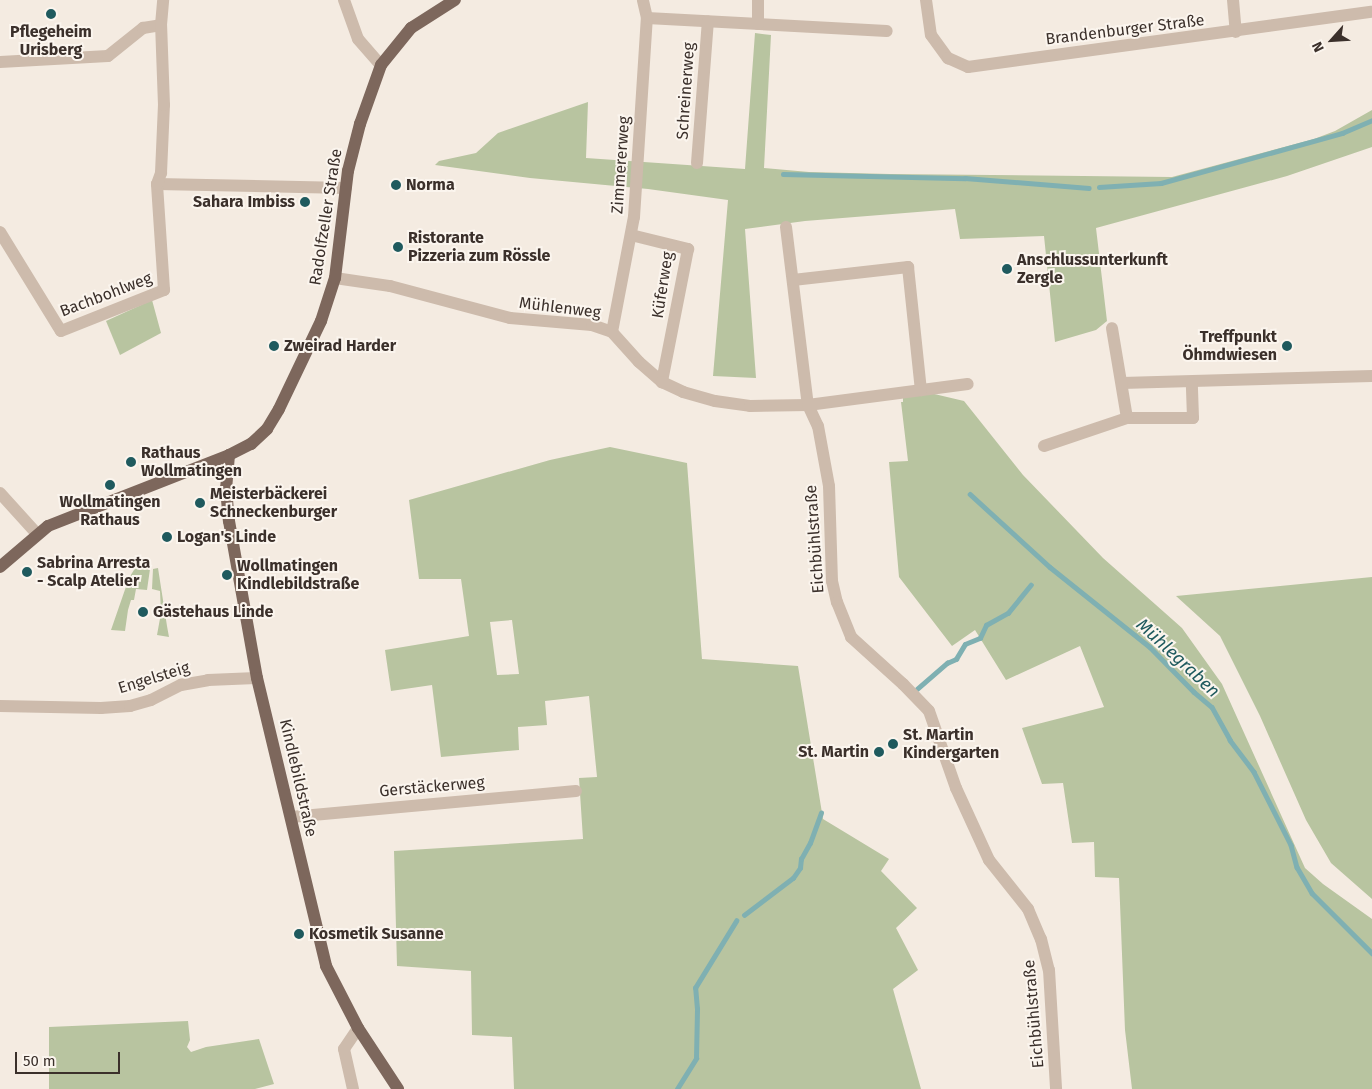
<!DOCTYPE html>
<html>
<head>
<meta charset="utf-8">
<style>
	body { margin:0 }
	#map { position:relative; width:1372px; height:1089px; overflow:hidden; background:#f4ebe1; font-family:"Fira Sans",sans-serif }
	div>[style] { position:absolute }
	.green>* { inset:0; background:#b8c4a0 }
	.stream>* { height:4.5px; margin:-2.25px; padding:0 2.25px; transform-origin:2.25px; border-radius:2.25px; background:#7fb0b2 }
	.minor>* { height:12px; margin:-6px; padding:0 6px; transform-origin:6px; border-radius:6px; background:#cdbbac }
	.major>* { height:12px; margin:-6px; padding:0 6px; transform-origin:6px; border-radius:6px; background:#7d675c }
	.dots>* { width:14px; height:14px; translate:-50% -50%; box-sizing:border-box; border:2px solid #fbf5ee; border-radius:50% }
	span { translate:-50% -50%; white-space:nowrap; text-align:center; line-height:1.15; -webkit-text-stroke:4px #fbf5ee; paint-order:stroke }
	.street-label { font-size:16px; color:#3b302b }
	.poi-label { font-size:16px; color:#3b302b; font-weight:700 }
	.left { translate:0 -50%; text-align:left }
	.right { translate:-100% -50%; text-align:right }
	.water-label { font-size:18px; color:#1f5a5e; font-style:italic }
	.north { position:absolute; left:1307px; top:15px; width:50px; height:50px; -webkit-text-stroke:4px #fbf5ee; paint-order:stroke; rotate:244deg; font-size:14px; font-weight:700; line-height:20px; text-align:center; color:#3b302b }
	.north::after { content:''; display:block; margin:auto; width:18px; height:22px; background:#3b302b; clip-path:polygon(50% 0,100% 100%,50% 72%,0 100%) }
	.scale { position:absolute; left:15px; top:1052px; width:105px; height:22px; box-sizing:border-box; border:2px solid #3b302b; border-top:0; padding-left:6px; font-size:15px; line-height:18px; white-space:nowrap; color:#3b302b; -webkit-text-stroke:4px #fbf5ee; paint-order:stroke }
</style>
</head>
<body>
<div id="map">
	<div class="green">
		<div style="clip-path:polygon(755px 33px,771px 35px,764px 168px,809px 172px,890px 174px,1172px 177px,1314px 139px,1335px 131px,1372px 110px,1372px 147px,1287px 176px,1096px 228px,1107px 321px,1096px 330px,1055px 342px,1044px 236px,960px 239px,955px 209px,805px 221px,745px 229px,756px 378px,713px 376px,728px 200px,648px 189px,530px 178px,435px 165px,439px 161px,476px 153px,498px 133px,588px 102px,586px 158px,745px 169px)"></div>
		<div style="clip-path:polygon(152px 300px,161px 333px,120px 355px,106px 321px)"></div>
		<div style="clip-path:polygon(930px 393px,964px 401px,1023px 475px,1103px 558px,1182px 628px,1222px 684px,1305px 868px,1323px 884px,1372px 919px,1372px 1089px,1132px 1089px,1125px 1030px,1119px 878px,1095px 877px,1094px 842px,1072px 843px,1063px 783px,1042px 784px,1022px 728px,1104px 707px,1080px 646px,1006px 680px,975px 630px,952px 646px,899px 577px,889px 462px,908px 461px,901px 402px,903px 402px,903px 398px)"></div>
		<div style="clip-path:polygon(evenodd,610px 447px,687px 463px,702px 659px,798px 666px,823px 819px,889px 859px,881px 871px,917px 908px,896px 928px,918px 970px,893px 989px,921px 1089px,514px 1089px,512px 1037px,472px 1035px,471px 971px,397px 966px,394px 851px,583px 839px,579px 778px,597px 777px,589px 696px,545px 701px,547px 725px,518px 727px,519px 750px,441px 757px,432px 685px,391px 691px,385px 650px,469px 636px,461px 579px,419px 579px,409px 500px,550px 460px,610px 447px,512px 620px,519px 674px,497px 675px,490px 622px,512px 620px)"></div>
		<div style="clip-path:polygon(141px 563px,144px 569px,150px 569px,147px 590px,136px 589px,134px 600px,131px 600px,128px 610px,125px 631px,111px 630px,129px 578px,137px 565px)"></div>
		<div style="clip-path:polygon(158px 568px,167px 626px,169px 637px,157px 635px,161px 613px,160px 591px,152px 589px,153px 569px)"></div>
		<div style="clip-path:polygon(1372px 577px,1372px 899px,1331px 863px,1306px 820px,1260px 716px,1220px 636px,1176px 596px)"></div>
		<div style="clip-path:polygon(188px 1021px,190px 1040px,187px 1047px,191px 1052px,206px 1047px,259px 1039px,274px 1084px,255px 1089px,49px 1089px,49px 1027px)"></div>
	</div>
	<div class="stream">
		<div style="left:783px;top:174px;width:182px;rotate:1.3deg"></div>
		<div style="left:965px;top:178px;width:124px;rotate:4.6deg"></div>
		<div style="left:1099px;top:187px;width:62px;rotate:-3.7deg"></div>
		<div style="left:1161px;top:183px;width:188px;rotate:-15.4deg"></div>
		<div style="left:1342px;top:133px;width:33px;rotate:-23deg"></div>
		<div style="left:970px;top:494px;width:108px;rotate:42.4deg"></div>
		<div style="left:1050px;top:567px;width:128px;rotate:38.7deg"></div>
		<div style="left:1150px;top:647px;width:63px;rotate:45.6deg"></div>
		<div style="left:1194px;top:692px;width:23px;rotate:40deg"></div>
		<div style="left:1212px;top:707px;width:38px;rotate:61deg"></div>
		<div style="left:1230px;top:740px;width:40px;rotate:53deg"></div>
		<div style="left:1254px;top:772px;width:82px;rotate:63.1deg"></div>
		<div style="left:1291px;top:845px;width:23px;rotate:75deg"></div>
		<div style="left:1297px;top:867px;width:30px;rotate:60deg"></div>
		<div style="left:1312px;top:893px;width:85px;rotate:45deg"></div>
		<div style="left:917px;top:689px;width:40px;rotate:-41deg"></div>
		<div style="left:947px;top:663px;width:10px;rotate:-24deg"></div>
		<div style="left:956px;top:659px;width:17px;rotate:-59deg"></div>
		<div style="left:965px;top:644px;width:16px;rotate:-22deg"></div>
		<div style="left:980px;top:638px;width:14px;rotate:-65deg"></div>
		<div style="left:986px;top:625px;width:25px;rotate:-29deg"></div>
		<div style="left:1008px;top:613px;width:36px;rotate:-51deg"></div>
		<div style="left:744px;top:915px;width:61px;rotate:-37.1deg"></div>
		<div style="left:793px;top:878px;width:12px;rotate:-55deg"></div>
		<div style="left:800px;top:868px;width:9px;rotate:-84deg"></div>
		<div style="left:801px;top:859px;width:18px;rotate:-61deg"></div>
		<div style="left:810px;top:843px;width:32px;rotate:-70deg"></div>
		<div style="left:677px;top:1089px;width:36px;rotate:-58deg"></div>
		<div style="left:696px;top:1058px;width:49px;rotate:-88.8deg"></div>
		<div style="left:697px;top:1009px;width:21px;rotate:-95deg"></div>
		<div style="left:695px;top:988px;width:79px;rotate:-58.5deg"></div>
	</div>
	<div class="minor">
		<div style="left:344px;top:0;width:41px;rotate:70.3deg"></div>
		<div style="left:358px;top:39px;width:35px;rotate:49deg"></div>
		<div style="left:926px;top:0;width:35px;rotate:82deg"></div>
		<div style="left:931px;top:35px;width:29px;rotate:54deg"></div>
		<div style="left:948px;top:58px;width:22px;rotate:24deg"></div>
		<div style="left:968px;top:67px;width:407px;rotate:-7.8deg"></div>
		<div style="left:1233px;top:0;width:32px;rotate:85deg"></div>
		<div style="left:647px;top:18px;width:240px;rotate:3.1deg"></div>
		<div style="left:758px;top:24px;width:24px;rotate:-90deg"></div>
		<div style="left:0;top:62px;width:108px;rotate:-3.2deg"></div>
		<div style="left:108px;top:56px;width:45px;rotate:-38.7deg"></div>
		<div style="left:143px;top:28px;width:18px;rotate:-9deg"></div>
		<div style="left:161px;top:25px;width:25px;rotate:-85deg"></div>
		<div style="left:697px;top:163px;width:142px;rotate:-85.6deg"></div>
		<div style="left:157px;top:184px;width:189px;rotate:1.2deg"></div>
		<div style="left:786px;top:227px;width:179px;rotate:83deg"></div>
		<div style="left:808px;top:405px;width:23px;rotate:65deg"></div>
		<div style="left:818px;top:426px;width:61px;rotate:79.6deg"></div>
		<div style="left:829px;top:486px;width:95px;rotate:88.2deg"></div>
		<div style="left:832px;top:581px;width:22px;rotate:77deg"></div>
		<div style="left:837px;top:602px;width:38px;rotate:68deg"></div>
		<div style="left:851px;top:637px;width:70px;rotate:42.1deg"></div>
		<div style="left:903px;top:684px;width:37px;rotate:46deg"></div>
		<div style="left:929px;top:711px;width:82px;rotate:70.7deg"></div>
		<div style="left:956px;top:788px;width:79px;rotate:65.4deg"></div>
		<div style="left:989px;top:860px;width:63px;rotate:51.5deg"></div>
		<div style="left:1028px;top:909px;width:33px;rotate:67deg"></div>
		<div style="left:1041px;top:939px;width:32px;rotate:76deg"></div>
		<div style="left:1049px;top:970px;width:119px;rotate:86.6deg"></div>
		<div style="left:0;top:232px;width:116px;rotate:58.4deg"></div>
		<div style="left:61px;top:331px;width:111px;rotate:-21.7deg"></div>
		<div style="left:164px;top:290px;width:106px;rotate:-93.8deg"></div>
		<div style="left:157px;top:184px;width:12px;rotate:-70deg"></div>
		<div style="left:161px;top:173px;width:68px;rotate:-87.5deg"></div>
		<div style="left:164px;top:105px;width:80px;rotate:-92.1deg"></div>
		<div style="left:631px;top:235px;width:59px;rotate:13.8deg"></div>
		<div style="left:688px;top:249px;width:136px;rotate:101.1deg"></div>
		<div style="left:335px;top:278px;width:56px;rotate:8.3deg"></div>
		<div style="left:390px;top:286px;width:124px;rotate:14.9deg"></div>
		<div style="left:510px;top:318px;width:82px;rotate:4.9deg"></div>
		<div style="left:592px;top:325px;width:21px;rotate:19deg"></div>
		<div style="left:612px;top:332px;width:40px;rotate:48deg"></div>
		<div style="left:639px;top:362px;width:30px;rotate:41deg"></div>
		<div style="left:662px;top:382px;width:23px;rotate:25deg"></div>
		<div style="left:683px;top:392px;width:33px;rotate:16deg"></div>
		<div style="left:715px;top:401px;width:35px;rotate:8deg"></div>
		<div style="left:750px;top:406px;width:58px;rotate:-1deg"></div>
		<div style="left:808px;top:405px;width:161px;rotate:-7.5deg"></div>
		<div style="left:793px;top:280px;width:116px;rotate:-6.4deg"></div>
		<div style="left:908px;top:267px;width:124px;rotate:84deg"></div>
		<div style="left:612px;top:332px;width:117px;rotate:-79.2deg"></div>
		<div style="left:634px;top:217px;width:199px;rotate:-86.3deg"></div>
		<div style="left:647px;top:18px;width:18px;rotate:-103deg"></div>
		<div style="left:1122px;top:383px;width:250px;rotate:-1.6deg"></div>
		<div style="left:1127px;top:418px;width:66px"></div>
		<div style="left:1193px;top:418px;width:36px;rotate:-92deg"></div>
		<div style="left:1044px;top:446px;width:88px;rotate:-18.6deg"></div>
		<div style="left:1127px;top:418px;width:91px;rotate:-99.5deg"></div>
		<div style="left:0;top:493px;width:55px;rotate:47.9deg"></div>
		<div style="left:0;top:706px;width:101px;rotate:1.1deg"></div>
		<div style="left:101px;top:708px;width:29px;rotate:-4deg"></div>
		<div style="left:130px;top:706px;width:22px;rotate:-16deg"></div>
		<div style="left:151px;top:700px;width:34px;rotate:-27deg"></div>
		<div style="left:181px;top:685px;width:27px;rotate:-10deg"></div>
		<div style="left:208px;top:680px;width:49px;rotate:-2.3deg"></div>
		<div style="left:291px;top:817px;width:286px;rotate:-5.2deg"></div>
		<div style="left:353px;top:1089px;width:41px;rotate:-102.7deg"></div>
		<div style="left:344px;top:1049px;width:25px;rotate:-56deg"></div>
	</div>
	<div class="major">
		<div style="left:229px;top:455px;width:33px;rotate:95deg"></div>
		<div style="left:226px;top:488px;width:33px;rotate:85deg"></div>
		<div style="left:229px;top:521px;width:159px;rotate:79.9deg"></div>
		<div style="left:257px;top:678px;width:296px;rotate:76.5deg"></div>
		<div style="left:326px;top:966px;width:70px;rotate:62.7deg"></div>
		<div style="left:358px;top:1028px;width:73px;rotate:56.7deg"></div>
		<div style="left:0;top:567px;width:63px;rotate:-40.5deg"></div>
		<div style="left:48px;top:526px;width:194px;rotate:-21.4deg"></div>
		<div style="left:229px;top:455px;width:25px;rotate:-27deg"></div>
		<div style="left:251px;top:444px;width:22px;rotate:-43deg"></div>
		<div style="left:267px;top:429px;width:23px;rotate:-59deg"></div>
		<div style="left:279px;top:409px;width:98px;rotate:-64.5deg"></div>
		<div style="left:321px;top:321px;width:45px;rotate:-72deg"></div>
		<div style="left:335px;top:278px;width:108px;rotate:-83.1deg"></div>
		<div style="left:348px;top:171px;width:49px;rotate:-75.7deg"></div>
		<div style="left:360px;top:124px;width:63px;rotate:-70.4deg"></div>
		<div style="left:381px;top:65px;width:48px;rotate:-51deg"></div>
		<div style="left:411px;top:28px;width:52px;rotate:-32.5deg"></div>
	</div>
	<div class="dots">
		<div style="left:51px;top:14px;background:#1f5a5e"></div>
		<div style="left:396px;top:185px;background:#1f5a5e"></div>
		<div style="left:305px;top:202px;background:#1f5a5e"></div>
		<div style="left:398px;top:247px;background:#1f5a5e"></div>
		<div style="left:1007px;top:269px;background:#1f5a5e"></div>
		<div style="left:274px;top:346px;background:#1f5a5e"></div>
		<div style="left:1287px;top:346px;background:#1f5a5e"></div>
		<div style="left:131px;top:462px;background:#1f5a5e"></div>
		<div style="left:110px;top:485px;background:#1f5a5e"></div>
		<div style="left:200px;top:503px;background:#1f5a5e"></div>
		<div style="left:167px;top:537px;background:#1f5a5e"></div>
		<div style="left:27px;top:572px;background:#1f5a5e"></div>
		<div style="left:227px;top:575px;background:#1f5a5e"></div>
		<div style="left:143px;top:612px;background:#1f5a5e"></div>
		<div style="left:893px;top:744px;background:#1f5a5e"></div>
		<div style="left:879px;top:752px;background:#1f5a5e"></div>
		<div style="left:299px;top:934px;background:#1f5a5e"></div>
	</div>
	<div class="street-label">
		<span style="left:1125px;top:30px;rotate:-7deg">Brandenburger Straße</span>
		<span style="left:686px;top:91px;rotate:-86deg">Schreinerweg</span>
		<span style="left:621px;top:165px;rotate:-86deg">Zimmererweg</span>
		<span style="left:326px;top:217px;rotate:-81deg">Radolfzeller Straße</span>
		<span style="left:663px;top:285px;rotate:-81deg">Küferweg</span>
		<span style="left:106px;top:295px;rotate:-21deg">Bachbohlweg</span>
		<span style="left:560px;top:308px;rotate:7deg">Mühlenweg</span>
		<span style="left:815px;top:539px;rotate:-94deg">Eichbühlstraße</span>
		<span style="left:154px;top:678px;rotate:-17deg">Engelsteig</span>
		<span style="left:298px;top:778px;rotate:77deg">Kindlebildstraße</span>
		<span style="left:432px;top:787px;rotate:-5deg">Gerstäckerweg</span>
		<span style="left:1034px;top:1014px;rotate:-95deg">Eichbühlstraße</span>
	</div>
	<div class="poi-label">
		<span style="left:51px;top:41px">Pflegeheim<br>Urisberg</span>
		<span class="left" style="left:406px;top:185px">Norma</span>
		<span class="right" style="left:295px;top:202px">Sahara Imbiss</span>
		<span class="left" style="left:408px;top:247px">Ristorante<br>Pizzeria zum Rössle</span>
		<span class="left" style="left:1017px;top:269px">Anschlussunterkunft<br>Zergle</span>
		<span class="right" style="left:1277px;top:346px">Treffpunkt<br>Öhmdwiesen</span>
		<span class="left" style="left:284px;top:346px">Zweirad Harder</span>
		<span class="left" style="left:141px;top:462px">Rathaus<br>Wollmatingen</span>
		<span class="left" style="left:210px;top:503px">Meisterbäckerei<br>Schneckenburger</span>
		<span style="left:110px;top:511px">Wollmatingen<br>Rathaus</span>
		<span class="left" style="left:177px;top:537px">Logan's Linde</span>
		<span class="left" style="left:37px;top:572px">Sabrina Arresta<br>- Scalp Atelier</span>
		<span class="left" style="left:237px;top:575px">Wollmatingen<br>Kindlebildstraße</span>
		<span class="left" style="left:153px;top:612px">Gästehaus Linde</span>
		<span class="left" style="left:903px;top:744px">St. Martin<br>Kindergarten</span>
		<span class="right" style="left:869px;top:752px">St. Martin</span>
		<span class="left" style="left:309px;top:934px">Kosmetik Susanne</span>
	</div>
	<div class="water-label">
		<span style="left:1178px;top:658px;rotate:43deg">Mühlegraben</span>
	</div>
	<div class="north">N</div>
	<div class="scale">50 m</div>
</div>
</body>
</html>
